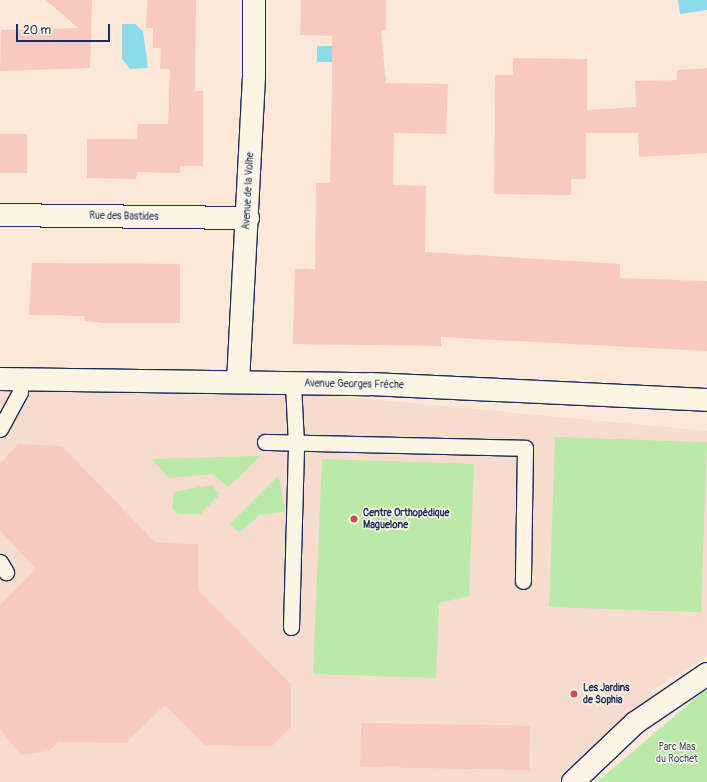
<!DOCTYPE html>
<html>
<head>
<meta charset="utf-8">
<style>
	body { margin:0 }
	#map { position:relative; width:707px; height:782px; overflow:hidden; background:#fbe8d9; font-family:Pangolin,sans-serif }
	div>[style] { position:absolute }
	.built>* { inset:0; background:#f6dbcf }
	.green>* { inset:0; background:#bbe9a7; transform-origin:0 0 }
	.water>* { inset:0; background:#8cdbea; transform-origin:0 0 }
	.building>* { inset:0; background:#f8c9be; transform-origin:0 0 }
	.roads { filter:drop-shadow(1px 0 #1b2f5e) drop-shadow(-1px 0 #1b2f5e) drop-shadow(0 1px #1b2f5e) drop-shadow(0 -1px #1b2f5e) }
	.service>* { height:15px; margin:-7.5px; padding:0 7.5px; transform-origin:7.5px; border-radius:7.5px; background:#fcf5e5 }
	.minor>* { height:22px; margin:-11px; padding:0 11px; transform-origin:11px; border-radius:11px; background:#fcf5e5 }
	.primary>* { height:22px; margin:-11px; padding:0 11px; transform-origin:11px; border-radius:11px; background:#fcf5e5 }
	.dots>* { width:11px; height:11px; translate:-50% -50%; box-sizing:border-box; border:2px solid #fcf5e5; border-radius:50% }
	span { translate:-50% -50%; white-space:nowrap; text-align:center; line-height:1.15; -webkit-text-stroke:3px #fcf5e5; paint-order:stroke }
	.street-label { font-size:10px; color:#1b2f5e }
	.poi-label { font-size:10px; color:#1b2f5e; font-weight:700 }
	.left { translate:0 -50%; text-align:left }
	.park-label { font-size:10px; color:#3b546d }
	.scale { position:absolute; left:16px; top:24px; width:94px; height:18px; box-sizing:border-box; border:2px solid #1b2f5e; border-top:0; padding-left:5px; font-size:12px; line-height:14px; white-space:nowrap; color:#1b2f5e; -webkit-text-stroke:3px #fcf5e5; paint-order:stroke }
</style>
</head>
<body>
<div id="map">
	<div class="built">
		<div style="clip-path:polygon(0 388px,264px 389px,707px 431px,707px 656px,651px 691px,651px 708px,573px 782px,0 782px)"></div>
	</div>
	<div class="green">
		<div style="left:555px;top:437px;width:152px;height:170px;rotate:2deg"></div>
		<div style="clip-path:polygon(260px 456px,228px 487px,213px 474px,169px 478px,152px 459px)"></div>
		<div style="clip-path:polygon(322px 459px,474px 464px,469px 596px,439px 603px,436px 678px,313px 674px)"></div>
		<div style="clip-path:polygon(279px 475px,285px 512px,260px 515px,239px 533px,230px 524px)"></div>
		<div style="clip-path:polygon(211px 485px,220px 494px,200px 514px,178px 514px,172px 509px,174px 492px)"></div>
		<div style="clip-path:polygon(707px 690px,707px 782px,597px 782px,704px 691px)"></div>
	</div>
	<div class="water">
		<div style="clip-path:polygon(678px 0,707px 0,707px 10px,680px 14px)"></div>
		<div style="clip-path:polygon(122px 24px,135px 24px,143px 31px,148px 68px,130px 69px,122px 59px)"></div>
		<div style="left:317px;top:46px;width:34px;height:16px"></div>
	</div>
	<div class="building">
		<div style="clip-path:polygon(46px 0,92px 0,90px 68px,0 71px,1px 30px,78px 28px)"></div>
		<div style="clip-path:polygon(147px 0,196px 0,195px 91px,203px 91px,203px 166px,180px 166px,180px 173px,137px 172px,136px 179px,87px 178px,87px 139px,137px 139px,138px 124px,168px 124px,170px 69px,160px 69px,161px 48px,153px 48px,153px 28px,146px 28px)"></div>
		<div style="clip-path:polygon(301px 0,386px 0,386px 30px,381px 30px,386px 83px,448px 84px,446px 134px,394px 133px,393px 185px,426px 186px,425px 252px,620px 264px,620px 278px,707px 281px,707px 351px,441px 337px,441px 346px,293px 344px,295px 269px,315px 269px,316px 183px,330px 183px,332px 82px,332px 36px,300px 35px)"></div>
		<div style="clip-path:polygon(513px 58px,587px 59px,587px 110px,636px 107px,635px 81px,677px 80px,677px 70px,707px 68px,707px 153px,639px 157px,638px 133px,586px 133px,586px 179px,571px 179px,571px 195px,494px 194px,495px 75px,513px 75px)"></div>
		<div style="left:0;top:134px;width:27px;height:39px"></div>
		<div style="clip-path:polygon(32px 263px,180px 264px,180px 323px,104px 323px,85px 321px,84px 316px,29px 315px)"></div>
		<div style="clip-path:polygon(18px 444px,62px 446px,156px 543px,198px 544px,198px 590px,291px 684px,291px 727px,272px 746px,204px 745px,165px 705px,126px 743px,58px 742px,49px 751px,21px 755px,0 729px,0 605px,36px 569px,0 530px,0 464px)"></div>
		<div style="left:361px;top:723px;width:169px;height:44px;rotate:1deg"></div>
	</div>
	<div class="roads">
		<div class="service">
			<div style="left:0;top:429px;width:42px;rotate:-61.6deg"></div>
			<div style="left:20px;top:392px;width:13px;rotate:-86deg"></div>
			<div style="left:265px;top:442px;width:260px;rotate:1.3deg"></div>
			<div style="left:525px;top:448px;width:133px;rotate:90.9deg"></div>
			<div style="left:0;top:562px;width:12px;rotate:59deg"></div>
			<div style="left:291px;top:627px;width:184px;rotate:-88.4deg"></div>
			<div style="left:296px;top:443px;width:60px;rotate:-92.9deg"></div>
		</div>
		<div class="minor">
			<div style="left:0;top:215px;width:248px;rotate:0.7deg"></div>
			<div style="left:238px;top:382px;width:305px;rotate:-87deg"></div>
			<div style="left:254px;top:77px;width:77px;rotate:-90deg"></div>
			<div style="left:573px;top:782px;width:86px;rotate:-43.6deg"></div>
			<div style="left:635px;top:723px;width:87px;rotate:-34.2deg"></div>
		</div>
		<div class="primary">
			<div style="left:0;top:379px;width:370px;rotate:0.8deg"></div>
			<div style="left:370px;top:384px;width:337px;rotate:2.7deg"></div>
		</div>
	</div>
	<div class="dots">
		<div style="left:354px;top:519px;background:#d1495b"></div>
		<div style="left:574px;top:694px;background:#d1495b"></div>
	</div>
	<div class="street-label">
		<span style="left:249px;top:191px;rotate:-87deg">Avenue de la Volhe</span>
		<span style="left:124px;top:217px;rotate:1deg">Rue des Bastides</span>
		<span style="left:354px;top:385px;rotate:1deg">Avenue Georges Frêche</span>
	</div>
	<div class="poi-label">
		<span class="left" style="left:363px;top:519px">Centre Orthopédique<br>Maguelone</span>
		<span class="left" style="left:583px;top:694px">Les Jardins<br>de Sophia</span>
	</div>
	<div class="park-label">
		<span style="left:677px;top:753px">Parc Mas<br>du Rochet</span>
	</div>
	<div class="scale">20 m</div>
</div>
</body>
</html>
